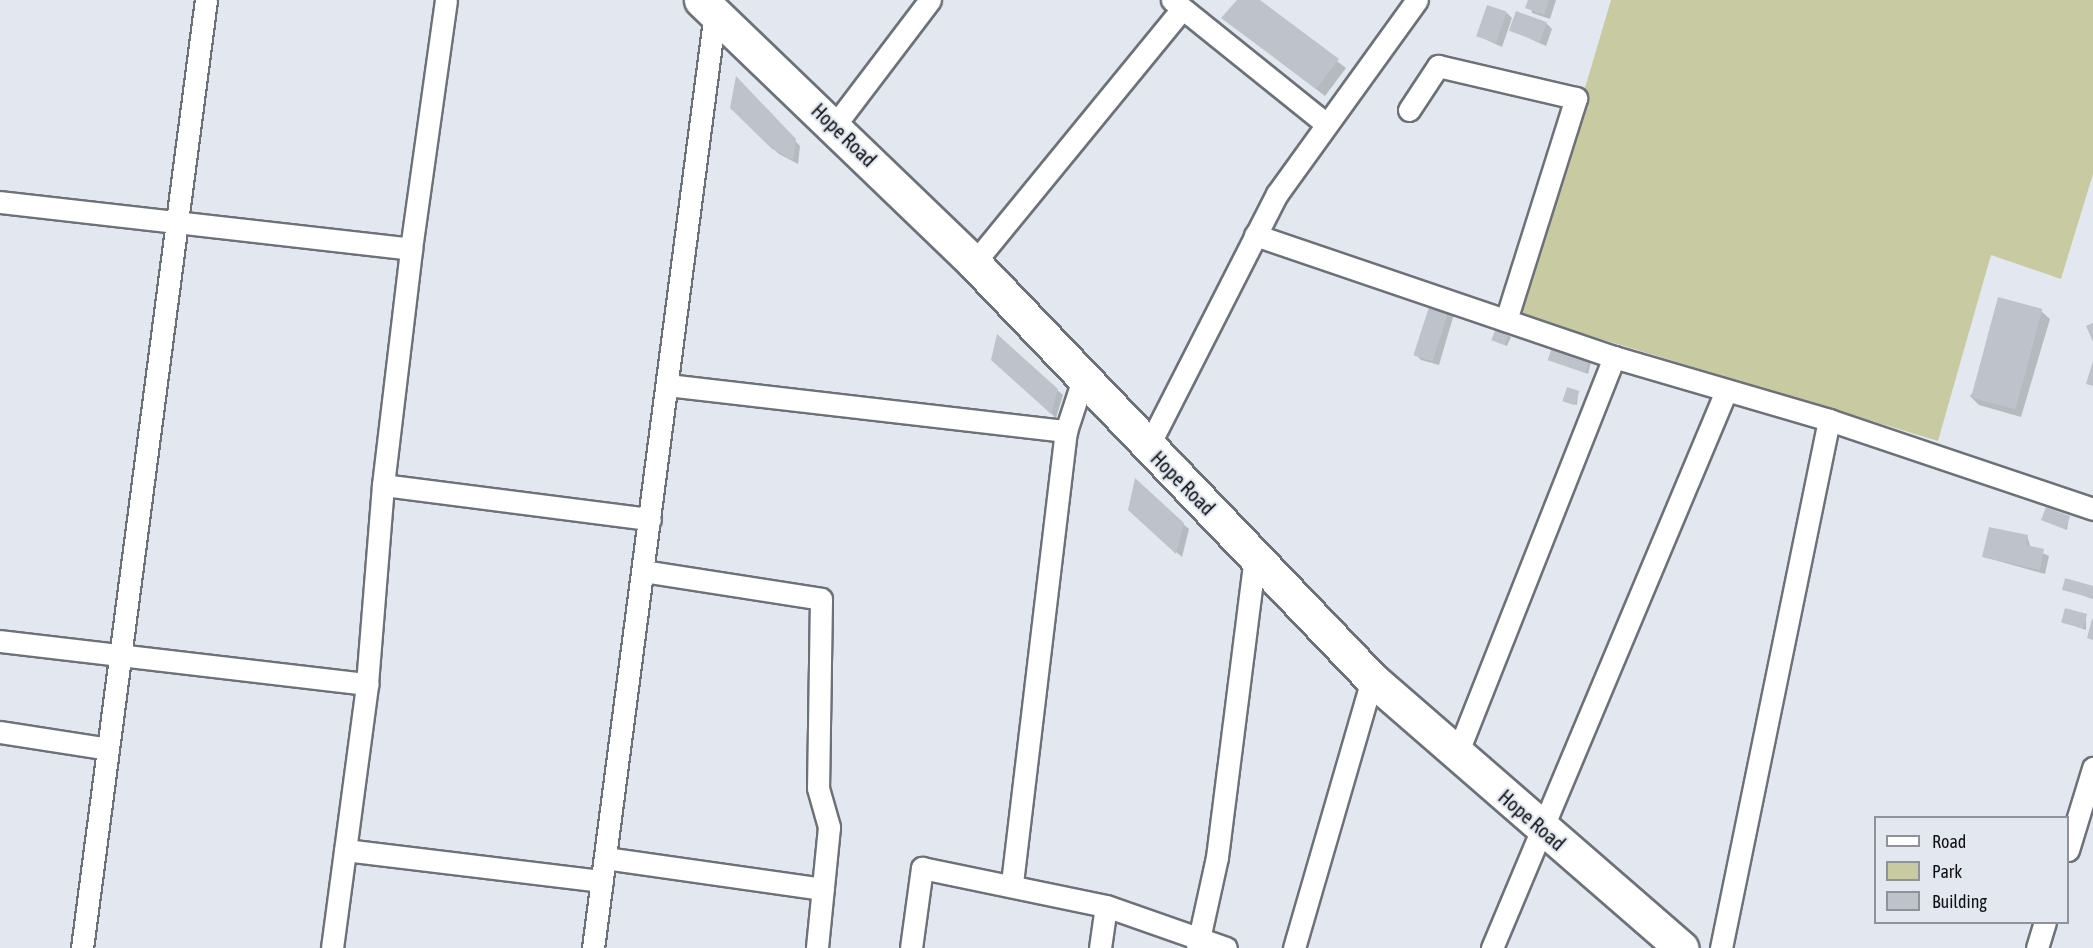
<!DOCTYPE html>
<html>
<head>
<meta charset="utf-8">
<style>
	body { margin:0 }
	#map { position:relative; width:2093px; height:948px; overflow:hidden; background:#e3e8f0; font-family:"Asap Condensed",sans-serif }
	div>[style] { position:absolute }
	.green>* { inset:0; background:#c8cba2 }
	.shadow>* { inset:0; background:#0003 }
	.building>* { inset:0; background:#bec3cb; transform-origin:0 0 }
	.roads { filter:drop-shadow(2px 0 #6d7178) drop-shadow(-2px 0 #6d7178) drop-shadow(0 2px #6d7178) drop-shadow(0 -2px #6d7178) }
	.street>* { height:21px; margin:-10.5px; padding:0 10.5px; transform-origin:10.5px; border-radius:10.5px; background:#fff }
	.highway>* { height:33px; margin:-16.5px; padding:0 16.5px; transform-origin:16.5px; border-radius:16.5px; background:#fff }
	span { translate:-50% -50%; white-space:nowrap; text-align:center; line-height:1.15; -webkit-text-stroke:4.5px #e3e8f0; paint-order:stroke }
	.street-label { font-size:20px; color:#101114 }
	.legend { position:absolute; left:1874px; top:816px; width:195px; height:108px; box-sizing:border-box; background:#e3e8f0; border:2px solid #8f9298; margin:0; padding:8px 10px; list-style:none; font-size:18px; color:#101114 }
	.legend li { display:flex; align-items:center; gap:12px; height:30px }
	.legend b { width:30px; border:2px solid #8f9298 }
</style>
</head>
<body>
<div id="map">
	<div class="green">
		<div style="clip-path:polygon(1611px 0,2093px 0,2093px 174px,2061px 279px,1991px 255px,1938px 441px,1518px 314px)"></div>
	</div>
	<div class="shadow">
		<div style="clip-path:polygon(1239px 0,1258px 0,1346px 68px,1325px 96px,1223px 18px)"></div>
		<div style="clip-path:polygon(1530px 0,1556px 0,1550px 19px,1532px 13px)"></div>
		<div style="clip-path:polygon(1507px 13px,1512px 18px,1502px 47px,1478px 36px)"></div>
		<div style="clip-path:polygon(1546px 23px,1552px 29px,1546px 46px,1511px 30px)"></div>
		<div style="clip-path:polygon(737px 79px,800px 146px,798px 164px,779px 154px,731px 108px)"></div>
		<div style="clip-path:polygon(1449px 309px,1454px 314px,1439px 365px,1421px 360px,1416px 355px)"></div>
		<div style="clip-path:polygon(2041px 311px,2050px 319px,2021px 417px,1979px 405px,1970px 396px)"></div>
		<div style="clip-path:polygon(1497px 330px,1511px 337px,1507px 346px,1494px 340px)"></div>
		<div style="clip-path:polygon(1549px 360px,1589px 360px,1591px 362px,1588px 374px)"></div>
		<div style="clip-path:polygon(998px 365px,1057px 390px,1063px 395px,1056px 418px)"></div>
		<div style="clip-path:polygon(1578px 392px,1577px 405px,1565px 400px)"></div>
		<div style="clip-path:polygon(1135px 515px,1183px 524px,1189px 529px,1182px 557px)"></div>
		<div style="clip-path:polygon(2069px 517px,2067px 530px,2043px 519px)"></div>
		<div style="clip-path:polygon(2027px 536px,2031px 548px,2049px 556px,2045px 574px,1984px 557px)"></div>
		<div style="clip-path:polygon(2093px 587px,2093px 599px,2063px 589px)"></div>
		<div style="clip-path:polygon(2086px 616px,2086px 630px,2063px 622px)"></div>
	</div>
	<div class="building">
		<div style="clip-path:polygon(1237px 0,1260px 0,1339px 59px,1316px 89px,1221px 18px)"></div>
		<div style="clip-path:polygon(1528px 0,1549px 0,1544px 15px,1525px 8px)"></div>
		<div style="left:1487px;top:5px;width:21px;height:33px;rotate:19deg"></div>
		<div style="left:1516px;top:11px;width:33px;height:21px;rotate:20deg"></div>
		<div style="clip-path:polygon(736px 76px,796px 139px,793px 160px,772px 149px,730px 108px)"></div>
		<div style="left:1998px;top:297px;width:46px;height:104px;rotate:15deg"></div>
		<div style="left:1431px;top:301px;width:20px;height:57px;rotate:18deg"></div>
		<div style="clip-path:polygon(2093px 323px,2093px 342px,2086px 326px)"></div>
		<div style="left:1496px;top:328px;width:14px;height:13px;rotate:21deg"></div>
		<div style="clip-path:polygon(997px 334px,1058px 389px,1051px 414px,991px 360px)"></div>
		<div style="left:1552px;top:347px;width:40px;height:14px;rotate:18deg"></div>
		<div style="clip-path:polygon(2093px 361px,2093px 386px,2086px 384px)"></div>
		<div style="left:1567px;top:387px;width:13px;height:15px;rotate:18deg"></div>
		<div style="clip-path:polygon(1135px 478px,1184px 523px,1176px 554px,1128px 510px)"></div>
		<div style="left:2046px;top:507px;width:26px;height:14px;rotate:21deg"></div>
		<div style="clip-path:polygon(1989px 527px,2028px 535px,2026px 545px,2044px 549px,2040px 570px,1982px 557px)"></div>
		<div style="clip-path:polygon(2065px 578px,2093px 586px,2093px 598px,2062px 590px)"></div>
		<div style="left:2065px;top:608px;width:23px;height:15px;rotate:15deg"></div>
		<div style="clip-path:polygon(2092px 619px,2093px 619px,2093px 640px,2087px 638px)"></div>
	</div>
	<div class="roads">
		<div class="street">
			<div style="left:1172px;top:0;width:196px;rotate:38.8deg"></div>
			<div style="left:1409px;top:110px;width:53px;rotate:-56.6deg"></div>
			<div style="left:1438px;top:66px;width:142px;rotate:13.1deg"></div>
			<div style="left:1576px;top:98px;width:233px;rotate:107.5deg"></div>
			<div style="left:835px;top:125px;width:157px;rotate:-52.8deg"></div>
			<div style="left:0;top:202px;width:414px;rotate:6.5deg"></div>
			<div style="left:1255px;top:235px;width:379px;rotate:18.8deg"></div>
			<div style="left:1614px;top:357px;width:224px;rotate:16.3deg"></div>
			<div style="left:1829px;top:420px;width:279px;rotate:18.6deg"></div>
			<div style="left:974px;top:263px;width:328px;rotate:-50.7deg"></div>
			<div style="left:667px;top:385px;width:402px;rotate:6.6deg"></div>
			<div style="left:1148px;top:447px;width:284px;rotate:-63deg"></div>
			<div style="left:1277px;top:194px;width:239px;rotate:-54.2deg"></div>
			<div style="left:383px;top:485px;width:269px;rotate:7.3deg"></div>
			<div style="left:643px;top:571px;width:180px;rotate:8.9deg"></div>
			<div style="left:821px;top:599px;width:189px;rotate:90.9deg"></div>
			<div style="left:818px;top:788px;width:41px;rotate:74.2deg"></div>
			<div style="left:829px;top:827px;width:122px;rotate:95.7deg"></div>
			<div style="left:0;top:641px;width:370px;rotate:6.7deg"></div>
			<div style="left:0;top:732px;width:109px;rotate:8.9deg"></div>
			<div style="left:1457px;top:754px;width:427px;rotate:-68.4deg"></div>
			<div style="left:345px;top:850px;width:259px;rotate:6.9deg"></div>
			<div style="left:2068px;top:850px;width:86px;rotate:-73deg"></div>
			<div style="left:605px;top:858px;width:220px;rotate:8.1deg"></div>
			<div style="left:1012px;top:883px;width:455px;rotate:-83.2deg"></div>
			<div style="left:1066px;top:431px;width:58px;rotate:-71.9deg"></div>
			<div style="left:82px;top:948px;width:956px;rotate:-82.55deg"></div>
			<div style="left:332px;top:948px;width:266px;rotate:-82.4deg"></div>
			<div style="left:367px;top:684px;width:200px;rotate:-85.4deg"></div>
			<div style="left:383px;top:485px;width:238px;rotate:-83.2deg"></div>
			<div style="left:411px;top:249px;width:251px;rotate:-82deg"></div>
			<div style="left:593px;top:948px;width:944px;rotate:-82.57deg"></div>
			<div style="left:911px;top:948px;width:81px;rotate:-82.2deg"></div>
			<div style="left:922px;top:868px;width:188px;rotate:11.7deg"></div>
			<div style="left:1106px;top:906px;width:127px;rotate:19.3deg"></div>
			<div style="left:1100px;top:948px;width:42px;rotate:-81.9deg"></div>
			<div style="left:1197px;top:948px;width:93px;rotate:-77.6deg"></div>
			<div style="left:1217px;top:857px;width:304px;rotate:-82.8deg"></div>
			<div style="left:1294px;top:948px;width:280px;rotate:-73.8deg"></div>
			<div style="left:1492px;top:948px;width:604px;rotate:-67.21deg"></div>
			<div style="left:1721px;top:948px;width:539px;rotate:-78.44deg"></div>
			<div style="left:2037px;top:948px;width:27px;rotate:-73deg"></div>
		</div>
		<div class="highway">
			<div style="left:701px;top:0;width:379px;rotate:43.9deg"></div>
			<div style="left:974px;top:263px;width:576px;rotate:46.27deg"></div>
			<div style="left:1372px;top:679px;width:410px;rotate:41deg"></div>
		</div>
	</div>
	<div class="street-label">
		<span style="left:844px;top:135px;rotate:44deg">Hope Road</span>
		<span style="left:1183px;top:483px;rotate:45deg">Hope Road</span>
		<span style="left:1532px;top:820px;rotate:41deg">Hope Road</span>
	</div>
	<ul class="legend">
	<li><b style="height:8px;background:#fff"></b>Road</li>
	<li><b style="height:16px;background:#c8cba2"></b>Park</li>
	<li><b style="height:16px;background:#bec3cb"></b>Building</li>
	</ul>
</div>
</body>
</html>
